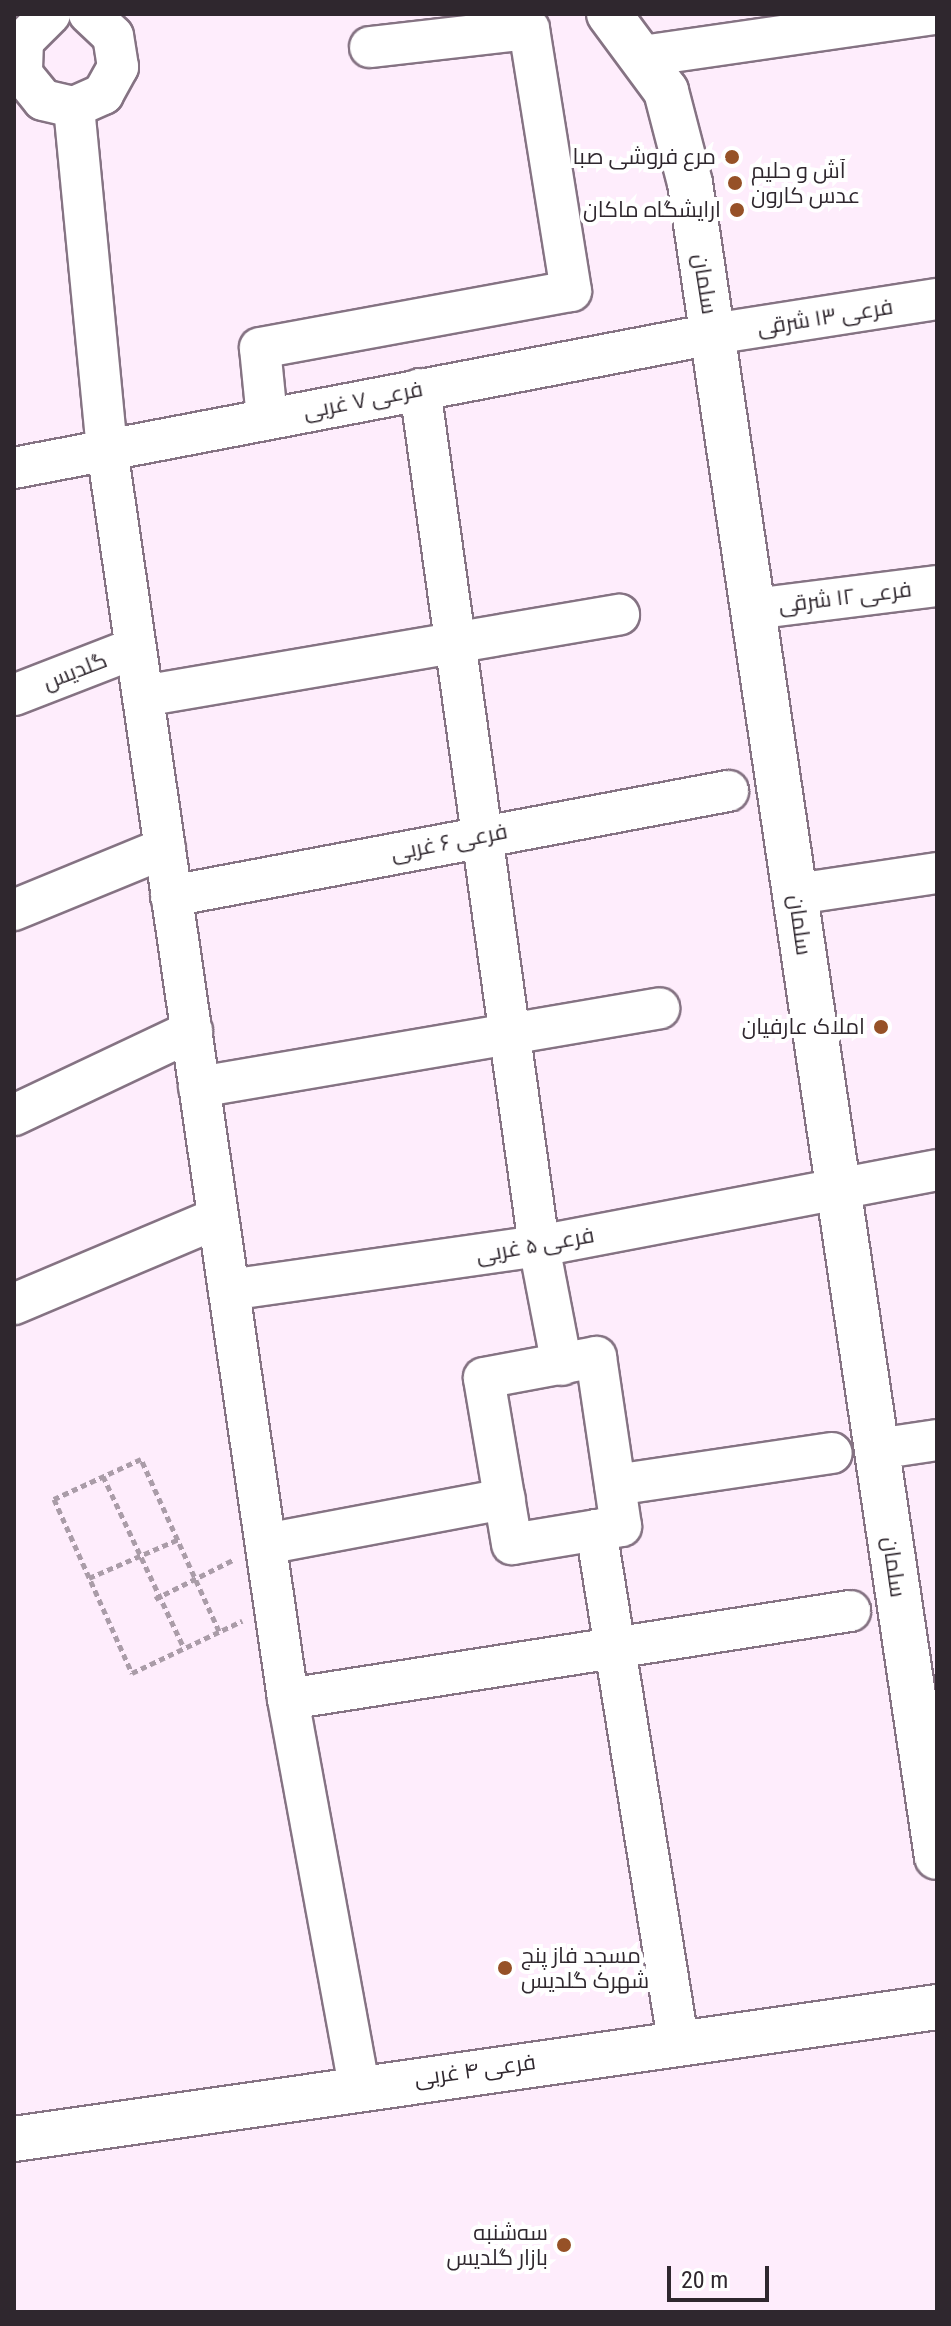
<!DOCTYPE html>
<html>
<head>
<meta charset="utf-8">
<style>
	body { margin:0 }
	#map { position:relative; width:951px; height:2326px; overflow:hidden; background:#feedfc; font-family:"Roboto Condensed",Cairo,sans-serif }
	div>[style] { position:absolute }
	.path>* { height:5px; margin-top:-2.5px; transform-origin:0; background:repeating-linear-gradient(90deg,#aa9ca8 0 6px,transparent 0 10px) }
	.roads { filter:drop-shadow(2px 0 #857383) drop-shadow(-2px 0 #857383) drop-shadow(0 2px #857383) drop-shadow(0 -2px #857383) }
	.street>* { height:40px; margin:-20px; padding:0 20px; transform-origin:20px; border-radius:20px; background:#fff }
	.secondary>* { height:44px; margin:-22px; padding:0 22px; transform-origin:22px; border-radius:22px; background:#fff }
	.dots>* { width:22px; height:22px; translate:-50% -50%; box-sizing:border-box; border:4px solid #fff; border-radius:50% }
	span { translate:-50% -50%; white-space:nowrap; text-align:center; line-height:1.15; -webkit-text-stroke:8px #fff; paint-order:stroke }
	.poi-label { font-size:22px; color:#2f272e }
	.right { translate:-100% -50%; text-align:right }
	.left { translate:0 -50%; text-align:left }
	.street-label { font-size:22px; color:#2f272e }
	.frame { position:absolute; inset:0; border:16px solid #2f272e; pointer-events:none }
	.scale { position:absolute; left:667px; top:2266px; width:102px; height:36px; box-sizing:border-box; border:4px solid #2f272e; border-top:0; padding-left:10px; font-size:24px; line-height:28px; white-space:nowrap; color:#2f272e; -webkit-text-stroke:6px #fff; paint-order:stroke }
</style>
</head>
<body>
<div id="map">
	<div class="path">
		<div style="left:103px;top:1476px;width:190px;rotate:64.8deg"></div>
		<div style="left:89px;top:1578px;width:98px;rotate:-23.4deg"></div>
		<div style="left:155px;top:1599px;width:87px;rotate:-26.6deg"></div>
		<div style="left:219px;top:1631px;width:189px;rotate:-114.4deg"></div>
		<div style="left:141px;top:1459px;width:96px;rotate:155.3deg"></div>
		<div style="left:54px;top:1499px;width:191px;rotate:65.9deg"></div>
		<div style="left:132px;top:1673px;width:122px;rotate:-25.3deg"></div>
	</div>
	<div class="roads">
		<div class="street">
			<div style="left:50px;top:14px;width:38px;rotate:135deg"></div>
			<div style="left:23px;top:41px;width:33px;rotate:92deg"></div>
			<div style="left:22px;top:74px;width:33px;rotate:51deg"></div>
			<div style="left:43px;top:100px;width:32px;rotate:13deg"></div>
			<div style="left:74px;top:107px;width:32px;rotate:-24deg"></div>
			<div style="left:103px;top:94px;width:31px;rotate:-61deg"></div>
			<div style="left:118px;top:67px;width:31px;rotate:-99deg"></div>
			<div style="left:113px;top:36px;width:33px;rotate:-137deg"></div>
			<div style="left:643px;top:56px;width:296px;rotate:-8.2deg"></div>
			<div style="left:74px;top:107px;width:344px;rotate:84.5deg"></div>
			<div style="left:107px;top:449px;width:1263px;rotate:81.76deg"></div>
			<div style="left:288px;top:1699px;width:394px;rotate:79.6deg"></div>
			<div style="left:420px;top:389px;width:865px;rotate:82.09deg"></div>
			<div style="left:539px;top:1246px;width:121px;rotate:79.1deg"></div>
			<div style="left:267px;top:418px;width:70px;rotate:-95.7deg"></div>
			<div style="left:260px;top:348px;width:316px;rotate:-10.4deg"></div>
			<div style="left:571px;top:291px;width:265px;rotate:-99.1deg"></div>
			<div style="left:529px;top:29px;width:160px;rotate:173.5deg"></div>
			<div style="left:14px;top:468px;width:712px;rotate:-10.85deg"></div>
			<div style="left:713px;top:334px;width:227px;rotate:-8.9deg"></div>
			<div style="left:753px;top:609px;width:185px;rotate:-7.1deg"></div>
			<div style="left:14px;top:695px;width:130px;rotate:-21.2deg"></div>
			<div style="left:143px;top:696px;width:483px;rotate:-9.7deg"></div>
			<div style="left:796px;top:894px;width:143px;rotate:-8.5deg"></div>
			<div style="left:171px;top:896px;width:567px;rotate:-10.68deg"></div>
			<div style="left:14px;top:910px;width:163px;rotate:-22.3deg"></div>
			<div style="left:199px;top:1087px;width:467px;rotate:-9.7deg"></div>
			<div style="left:14px;top:1115px;width:197px;rotate:-25.3deg"></div>
			<div style="left:229px;top:1290px;width:313px;rotate:-8.1deg"></div>
			<div style="left:539px;top:1246px;width:405px;rotate:-10.8deg"></div>
			<div style="left:14px;top:1304px;width:221px;rotate:-22.9deg"></div>
			<div style="left:596px;top:1357px;width:171px;rotate:81.6deg"></div>
			<div style="left:621px;top:1526px;width:110px;rotate:170.6deg"></div>
			<div style="left:512px;top:1544px;width:168px;rotate:-99.6deg"></div>
			<div style="left:484px;top:1378px;width:114px;rotate:-10.6deg"></div>
			<div style="left:877px;top:1449px;width:61px;rotate:-8.5deg"></div>
			<div style="left:615px;top:1485px;width:219px;rotate:-8.4deg"></div>
			<div style="left:596px;top:1530px;width:517px;rotate:80.87deg"></div>
			<div style="left:266px;top:1544px;width:243px;rotate:-10.7deg"></div>
			<div style="left:288px;top:1699px;width:569px;rotate:-8.9deg"></div>
		</div>
		<div class="secondary">
			<div style="left:609px;top:14px;width:96px;rotate:53.5deg"></div>
			<div style="left:666px;top:91px;width:95px;rotate:75.4deg"></div>
			<div style="left:690px;top:183px;width:1692px;rotate:81.61deg"></div>
			<div style="left:14px;top:2139px;width:932px;rotate:-8.14deg"></div>
		</div>
	</div>
	<div class="dots">
		<div style="left:732px;top:157px;background:#965127"></div>
		<div style="left:735px;top:183px;background:#965127"></div>
		<div style="left:737px;top:210px;background:#965127"></div>
		<div style="left:881px;top:1027px;background:#965127"></div>
		<div style="left:505px;top:1968px;background:#965127"></div>
		<div style="left:564px;top:2245px;background:#965127"></div>
	</div>
	<div class="poi-label">
		<span class="right" style="left:716px;top:157px">مرع فروشی صبا</span>
		<span class="left" style="left:751px;top:183px">آش و حلیم<br>عدس کارون</span>
		<span class="right" style="left:721px;top:210px">ارایشگاه ماکان</span>
		<span class="right" style="left:865px;top:1027px">املاک عارفیان</span>
		<span class="left" style="left:521px;top:1968px">مسجد فاز پنج<br>شهرک گلدیس</span>
		<span class="right" style="left:548px;top:2245px">سه‌شنبه<br>بازار گلدیس</span>
	</div>
	<div class="street-label">
		<span style="left:705px;top:284px;rotate:81deg">سلمان</span>
		<span style="left:825px;top:317px;rotate:-9deg">فرعی ۱۳ شرقی</span>
		<span style="left:363px;top:400px;rotate:-11deg">فرعی ۷ غربی</span>
		<span style="left:845px;top:597px;rotate:-7deg">فرعی ۱۲ شرقی</span>
		<span style="left:75px;top:671px;rotate:-21deg">گلدیس</span>
		<span style="left:449px;top:842px;rotate:-11deg">فرعی ۶ غربی</span>
		<span style="left:800px;top:925px;rotate:82deg">سلمان</span>
		<span style="left:535px;top:1245px;rotate:-10deg">فرعی ۵ غربی</span>
		<span style="left:894px;top:1567px;rotate:82deg">سلمان</span>
		<span style="left:475px;top:2070px;rotate:-8deg">فرعی ۴ غربی</span>
	</div>
	<div class="frame"></div>
	<div class="scale">20 m</div>
</div>
</body>
</html>
